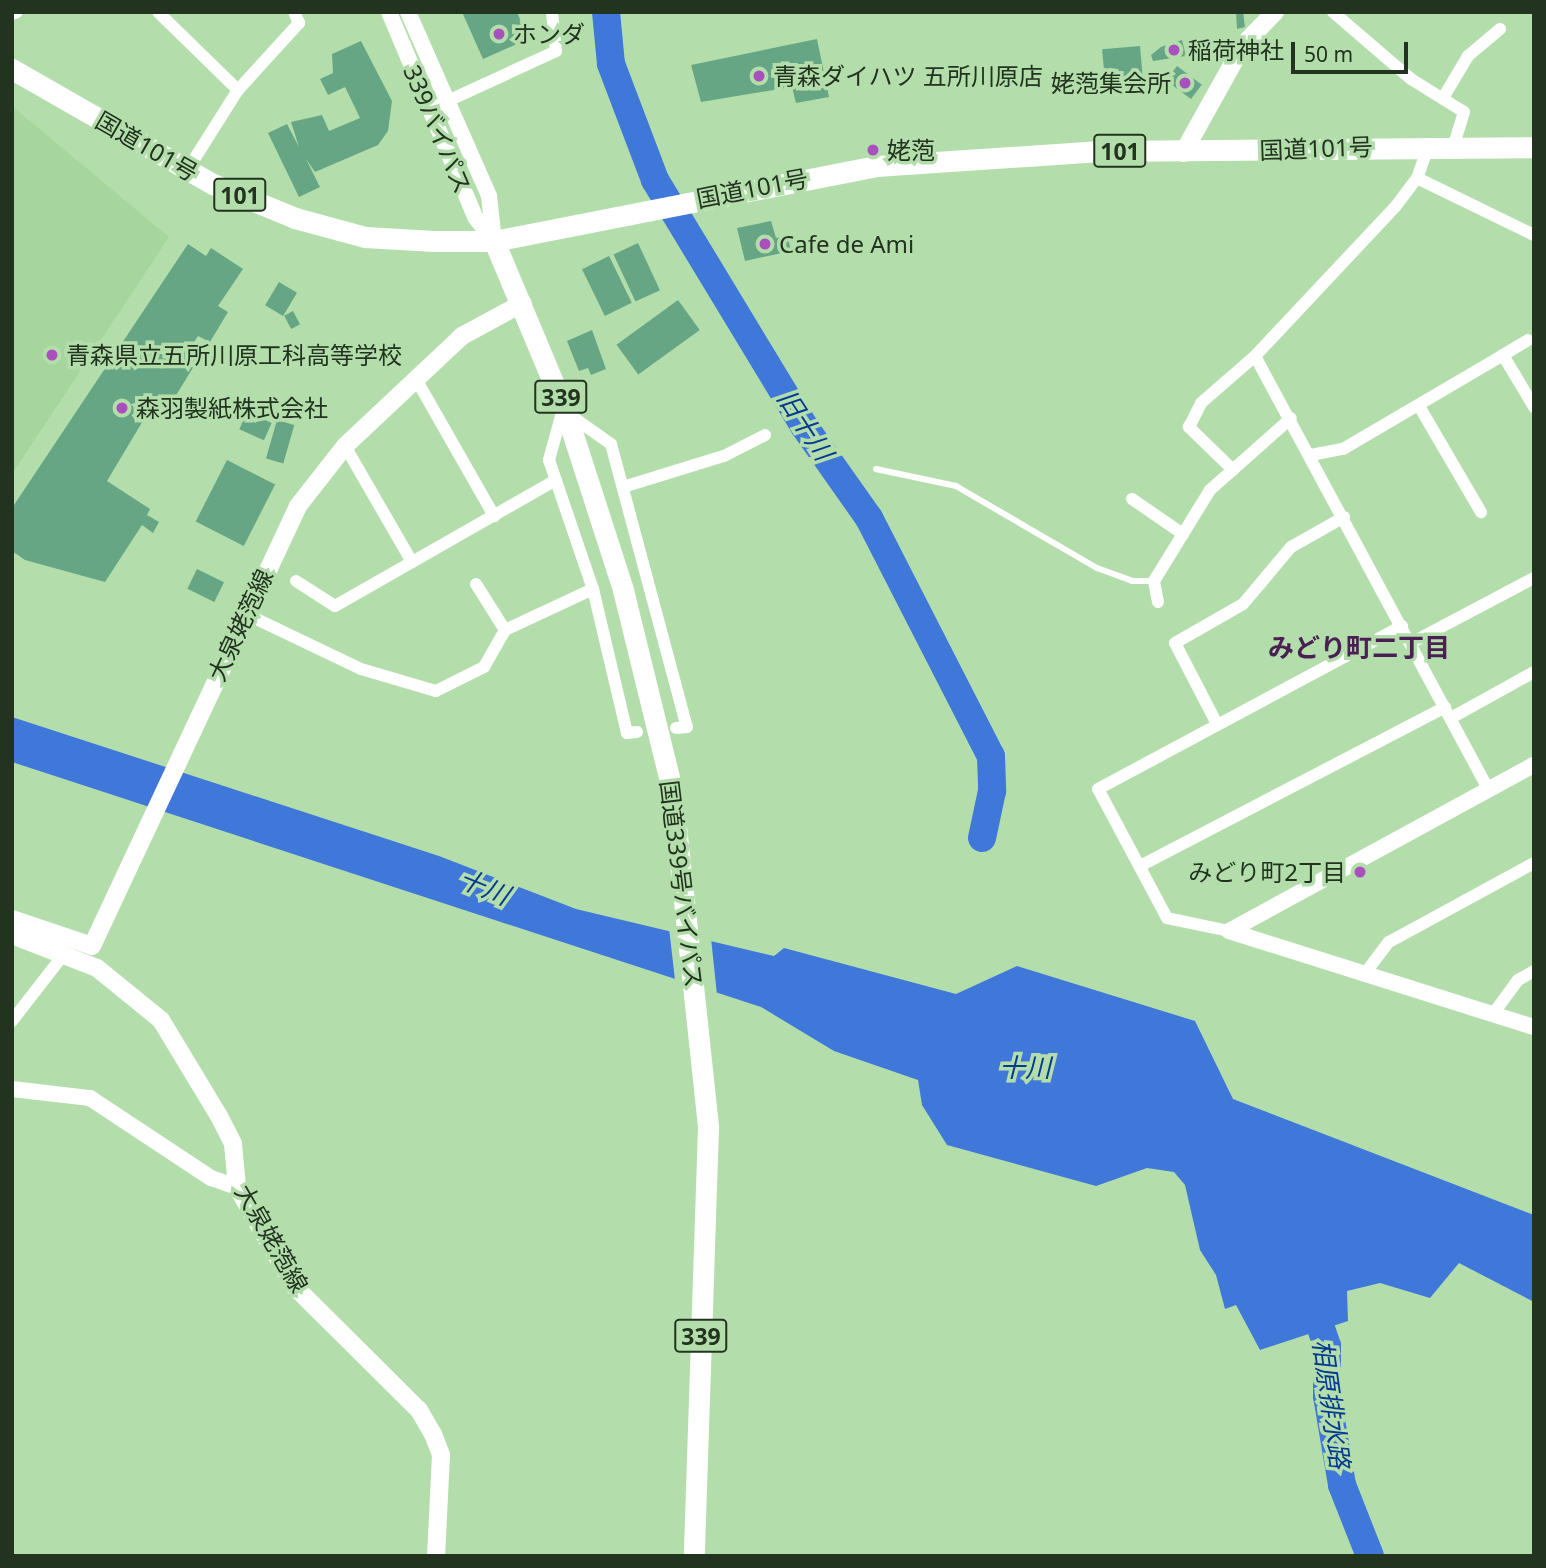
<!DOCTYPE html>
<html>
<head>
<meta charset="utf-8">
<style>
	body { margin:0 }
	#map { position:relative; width:1546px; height:1568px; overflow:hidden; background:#b3deab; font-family:"Noto Sans","Noto Sans JP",sans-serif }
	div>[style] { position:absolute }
	.built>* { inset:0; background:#a6d69d }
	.water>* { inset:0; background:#4078da }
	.pier>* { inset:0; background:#b3deab }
	.river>* { height:28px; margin:-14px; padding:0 14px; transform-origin:14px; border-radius:14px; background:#4078da }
	.building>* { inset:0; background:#66a685; transform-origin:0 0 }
	.service>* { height:6px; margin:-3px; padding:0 3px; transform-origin:3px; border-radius:3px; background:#fff }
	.minor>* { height:12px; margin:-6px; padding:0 6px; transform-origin:6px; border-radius:6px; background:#fff }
	.tertiary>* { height:16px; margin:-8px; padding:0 8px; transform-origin:8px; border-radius:8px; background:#fff }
	.secondary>* { height:18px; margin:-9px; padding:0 9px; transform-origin:9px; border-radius:9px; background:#fff }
	.trunk>* { height:21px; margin:-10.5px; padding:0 10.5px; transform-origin:10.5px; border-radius:10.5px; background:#fff }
	.dots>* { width:19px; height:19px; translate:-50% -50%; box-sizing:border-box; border:4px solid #b3deab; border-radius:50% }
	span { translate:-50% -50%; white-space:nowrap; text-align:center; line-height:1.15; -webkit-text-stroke:7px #b3deab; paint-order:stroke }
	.shield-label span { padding:2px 5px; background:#b3deab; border:2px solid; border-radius:5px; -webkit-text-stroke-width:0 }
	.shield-label { font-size:23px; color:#22331f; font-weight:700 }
	.poi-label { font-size:24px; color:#22331f }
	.left { translate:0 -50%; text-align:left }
	.right { translate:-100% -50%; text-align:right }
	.street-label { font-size:24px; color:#22331f }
	.water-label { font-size:26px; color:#053a91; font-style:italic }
	.neighbourhood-label { font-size:26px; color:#4a1f53; font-weight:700 }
	.frame { position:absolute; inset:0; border:14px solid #22331f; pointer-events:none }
	.scale { position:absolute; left:1291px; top:42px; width:117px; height:32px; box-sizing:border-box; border:4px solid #22331f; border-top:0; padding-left:9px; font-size:21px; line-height:24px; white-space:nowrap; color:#22331f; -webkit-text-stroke:5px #b3deab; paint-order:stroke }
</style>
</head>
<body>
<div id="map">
	<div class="built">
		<div style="clip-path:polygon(12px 106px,169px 237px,12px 474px)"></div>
	</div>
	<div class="water">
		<div style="clip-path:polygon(12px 717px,439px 856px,576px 909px,774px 956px,784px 948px,956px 994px,1017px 966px,1195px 1021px,1233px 1099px,1534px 1215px,1534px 1302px,1459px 1263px,1430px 1298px,1380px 1283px,1347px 1291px,1348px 1321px,1260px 1350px,1236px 1305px,1225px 1309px,1216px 1275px,1200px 1250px,1185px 1185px,1174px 1172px,1147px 1168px,1096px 1186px,947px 1145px,922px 1105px,918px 1080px,834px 1051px,761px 1007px,12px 762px)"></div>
	</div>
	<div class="pier">
		<div style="clip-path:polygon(669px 928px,711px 938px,717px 995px,675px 980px)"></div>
	</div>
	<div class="river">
		<div style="left:606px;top:12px;width:52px;rotate:84.5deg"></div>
		<div style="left:611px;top:64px;width:124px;rotate:69.2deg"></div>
		<div style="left:655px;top:180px;width:288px;rotate:58.8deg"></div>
		<div style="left:804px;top:426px;width:113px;rotate:54.8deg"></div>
		<div style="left:869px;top:518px;width:267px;rotate:62.9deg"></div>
		<div style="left:991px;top:756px;width:35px;rotate:88deg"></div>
		<div style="left:992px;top:791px;width:48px;rotate:102deg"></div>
		<div style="left:1309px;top:1293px;width:56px;rotate:71.2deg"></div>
		<div style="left:1327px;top:1346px;width:50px;rotate:90deg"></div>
		<div style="left:1327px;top:1396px;width:90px;rotate:80.4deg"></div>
		<div style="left:1342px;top:1485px;width:76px;rotate:68.5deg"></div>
	</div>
	<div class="building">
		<div style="clip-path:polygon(462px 12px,517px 12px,528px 39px,483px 59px)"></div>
		<div style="clip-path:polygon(1236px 12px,1243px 12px,1245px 27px,1237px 29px)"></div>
		<div style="clip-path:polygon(817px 39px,829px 97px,796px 103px,792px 87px,701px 102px,691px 65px)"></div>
		<div style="clip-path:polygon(1182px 40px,1186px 56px,1153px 61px,1151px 55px,1161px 47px)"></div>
		<div style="clip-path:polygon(361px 41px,392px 101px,388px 131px,378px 145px,315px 172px,306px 159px,320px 187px,299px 197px,268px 133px,287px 124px,299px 147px,291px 122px,322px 115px,329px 131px,360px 118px,345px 87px,328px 95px,320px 79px,333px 73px,332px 54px)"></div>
		<div style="left:1140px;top:46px;width:32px;height:38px;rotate:85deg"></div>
		<div style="left:1177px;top:66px;width:31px;height:18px;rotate:37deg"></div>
		<div style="clip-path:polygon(771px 221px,776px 238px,787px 235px,791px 251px,745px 261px,737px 228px)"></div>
		<div style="left:638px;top:243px;width:52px;height:27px;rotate:65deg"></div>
		<div style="clip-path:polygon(188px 244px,206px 256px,211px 248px,243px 269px,218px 306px,228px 312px,210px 342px,198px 336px,185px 356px,197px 361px,172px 402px,168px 398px,156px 416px,147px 414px,107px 481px,150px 509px,147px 515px,159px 522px,153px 533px,142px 525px,105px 582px,25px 560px,12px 551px,12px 508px)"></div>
		<div style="left:609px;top:256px;width:52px;height:30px;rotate:64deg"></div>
		<div style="left:279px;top:282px;width:21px;height:27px;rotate:31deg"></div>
		<div style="left:678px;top:300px;width:37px;height:76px;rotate:54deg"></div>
		<div style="left:293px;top:311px;width:15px;height:10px;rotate:62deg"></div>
		<div style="clip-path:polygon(592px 330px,606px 369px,591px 375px,588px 368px,579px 371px,567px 341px)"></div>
		<div style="left:247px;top:412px;width:27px;height:19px;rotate:24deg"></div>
		<div style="left:277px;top:420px;width:18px;height:40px;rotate:16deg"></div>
		<div style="left:227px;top:460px;width:54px;height:69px;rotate:27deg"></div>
		<div style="left:197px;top:569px;width:30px;height:22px;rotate:26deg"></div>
	</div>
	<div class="service">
		<div style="left:876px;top:469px;width:82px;rotate:12deg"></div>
		<div style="left:956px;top:486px;width:163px;rotate:30.2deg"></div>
		<div style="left:1097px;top:568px;width:37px;rotate:20deg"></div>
		<div style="left:1132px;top:581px;width:22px"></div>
	</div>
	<div class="minor">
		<div style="left:158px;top:12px;width:112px;rotate:44.3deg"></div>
		<div style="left:1333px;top:12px;width:103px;rotate:40.7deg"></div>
		<div style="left:1411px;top:79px;width:62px;rotate:31.9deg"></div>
		<div style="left:1464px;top:112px;width:34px;rotate:107deg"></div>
		<div style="left:12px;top:14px;width:5px;rotate:-22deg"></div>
		<div style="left:1443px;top:98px;width:49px;rotate:-59.2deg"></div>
		<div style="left:1468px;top:56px;width:42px;rotate:-40.2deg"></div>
		<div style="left:428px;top:110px;width:141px;rotate:-24.7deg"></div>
		<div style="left:556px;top:51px;width:39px;rotate:-96deg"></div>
		<div style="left:1429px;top:144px;width:36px;rotate:109deg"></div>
		<div style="left:1417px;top:178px;width:36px;rotate:127deg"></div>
		<div style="left:1395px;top:207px;width:204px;rotate:133.2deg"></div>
		<div style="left:1255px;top:356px;width:492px;rotate:61.7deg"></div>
		<div style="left:188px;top:169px;width:93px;rotate:-57.7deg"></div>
		<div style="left:238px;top:90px;width:91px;rotate:-47.7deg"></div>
		<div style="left:299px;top:23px;width:12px;rotate:-114deg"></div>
		<div style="left:1417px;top:178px;width:130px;rotate:26deg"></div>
		<div style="left:1503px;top:355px;width:29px;rotate:-31deg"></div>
		<div style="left:416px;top:379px;width:158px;rotate:60.3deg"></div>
		<div style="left:1419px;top:406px;width:123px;rotate:59.7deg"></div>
		<div style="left:563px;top:409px;width:53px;rotate:105.4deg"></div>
		<div style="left:549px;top:460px;width:136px;rotate:71.2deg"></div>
		<div style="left:593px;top:589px;width:148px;rotate:76.7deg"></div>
		<div style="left:627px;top:733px;width:10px;rotate:-6deg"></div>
		<div style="left:567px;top:413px;width:54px;rotate:35.2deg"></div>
		<div style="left:611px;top:444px;width:293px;rotate:75deg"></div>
		<div style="left:687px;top:727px;width:11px;rotate:175deg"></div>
		<div style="left:345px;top:446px;width:134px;rotate:60deg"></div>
		<div style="left:1311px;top:455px;width:33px;rotate:-11deg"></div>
		<div style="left:1343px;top:449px;width:186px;rotate:-30.4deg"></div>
		<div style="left:1503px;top:355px;width:61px;rotate:59.2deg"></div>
		<div style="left:1233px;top:470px;width:62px;rotate:-135.7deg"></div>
		<div style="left:1189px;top:427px;width:27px;rotate:-63deg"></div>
		<div style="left:1201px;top:403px;width:72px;rotate:-41deg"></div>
		<div style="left:623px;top:487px;width:106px;rotate:-17.1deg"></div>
		<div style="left:724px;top:456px;width:46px;rotate:-27.1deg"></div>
		<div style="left:1132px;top:499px;width:62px;rotate:34.5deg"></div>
		<div style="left:296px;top:581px;width:46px;rotate:32.7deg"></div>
		<div style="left:335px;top:606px;width:254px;rotate:-29.7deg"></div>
		<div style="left:476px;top:584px;width:54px;rotate:57.8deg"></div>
		<div style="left:1158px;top:602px;width:21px;rotate:-101deg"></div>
		<div style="left:1154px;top:581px;width:107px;rotate:-58.4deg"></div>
		<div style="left:1210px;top:490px;width:108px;rotate:-41.6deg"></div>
		<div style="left:244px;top:613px;width:130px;rotate:25.6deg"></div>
		<div style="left:361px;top:669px;width:78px;rotate:16.3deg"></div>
		<div style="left:436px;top:691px;width:54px;rotate:-26.6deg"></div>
		<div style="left:484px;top:667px;width:43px;rotate:-60.4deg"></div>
		<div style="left:505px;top:630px;width:97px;rotate:-25deg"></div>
		<div style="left:1411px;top:643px;width:139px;rotate:-27.9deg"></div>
		<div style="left:1451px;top:718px;width:95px;rotate:-29deg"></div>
		<div style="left:1217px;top:724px;width:91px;rotate:-117.4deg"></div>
		<div style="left:1175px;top:643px;width:78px;rotate:-29.8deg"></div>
		<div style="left:1243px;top:604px;width:75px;rotate:-49.9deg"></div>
		<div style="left:1291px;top:547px;width:61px;rotate:-29.5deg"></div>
		<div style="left:1140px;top:866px;width:344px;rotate:-27.5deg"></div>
		<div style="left:1229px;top:931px;width:63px;rotate:-168.2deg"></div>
		<div style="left:1167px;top:918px;width:146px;rotate:-118.1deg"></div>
		<div style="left:1098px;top:789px;width:345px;rotate:-28.2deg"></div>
		<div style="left:1366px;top:972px;width:38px;rotate:-53deg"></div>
		<div style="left:1389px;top:942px;width:165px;rotate:-28.6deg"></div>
		<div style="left:1493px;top:1014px;width:42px;rotate:-53.7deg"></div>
		<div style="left:1518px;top:980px;width:18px;rotate:-29deg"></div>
		<div style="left:12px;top:1021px;width:85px;rotate:-52.2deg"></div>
	</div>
	<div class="tertiary">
		<div style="left:389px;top:12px;width:222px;rotate:67.2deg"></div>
		<div style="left:475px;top:217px;width:31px;rotate:52deg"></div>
		<div style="left:408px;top:12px;width:201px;rotate:66.2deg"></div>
		<div style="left:489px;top:196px;width:45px;rotate:83.7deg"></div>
		<div style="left:1229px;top:931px;width:347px;rotate:-28.6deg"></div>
		<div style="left:1229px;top:931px;width:320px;rotate:17.5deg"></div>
		<div style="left:12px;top:1089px;width:79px;rotate:6.6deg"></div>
		<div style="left:90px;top:1098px;width:145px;rotate:33.5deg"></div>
		<div style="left:211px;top:1178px;width:28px;rotate:19deg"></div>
	</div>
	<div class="secondary">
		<div style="left:1183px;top:153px;width:124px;rotate:-60.9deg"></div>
		<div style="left:1243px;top:45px;width:46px;rotate:-45.9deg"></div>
		<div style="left:12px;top:919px;width:84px;rotate:18.6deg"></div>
		<div style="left:92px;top:946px;width:486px;rotate:-64.9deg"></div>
		<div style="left:298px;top:506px;width:76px;rotate:-51.9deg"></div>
		<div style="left:345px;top:446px;width:161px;rotate:-43.2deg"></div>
		<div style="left:462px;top:336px;width:69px;rotate:-28.4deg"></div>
		<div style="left:12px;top:935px;width:91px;rotate:21.2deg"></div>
		<div style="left:97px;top:968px;width:82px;rotate:39.1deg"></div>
		<div style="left:161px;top:1020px;width:112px;rotate:58.9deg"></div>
		<div style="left:219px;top:1116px;width:31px;rotate:63deg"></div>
		<div style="left:233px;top:1144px;width:43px;rotate:84.7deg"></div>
		<div style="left:237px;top:1187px;width:114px;rotate:60.1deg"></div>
		<div style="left:294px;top:1286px;width:176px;rotate:44.8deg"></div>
		<div style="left:419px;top:1410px;width:28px;rotate:60deg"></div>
		<div style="left:433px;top:1434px;width:22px;rotate:69deg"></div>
		<div style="left:441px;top:1455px;width:101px;rotate:92.8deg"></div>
	</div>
	<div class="trunk">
		<div style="left:12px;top:69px;width:232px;rotate:29.8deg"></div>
		<div style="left:213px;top:184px;width:89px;rotate:22.5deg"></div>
		<div style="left:295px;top:218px;width:73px;rotate:15.2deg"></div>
		<div style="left:365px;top:237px;width:69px;rotate:3.3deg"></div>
		<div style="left:434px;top:241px;width:60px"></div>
		<div style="left:494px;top:241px;width:389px;rotate:-11.1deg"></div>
		<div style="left:876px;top:166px;width:225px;rotate:-3.8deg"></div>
		<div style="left:1101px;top:151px;width:433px;rotate:-0.5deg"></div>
		<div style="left:494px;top:241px;width:186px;rotate:67.3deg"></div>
		<div style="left:566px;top:413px;width:186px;rotate:72.1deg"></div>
		<div style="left:623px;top:590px;width:205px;rotate:76.2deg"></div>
		<div style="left:672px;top:789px;width:340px;rotate:83.9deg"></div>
		<div style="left:708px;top:1127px;width:429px;rotate:91.9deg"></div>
	</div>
	<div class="dots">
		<div style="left:499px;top:34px;background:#aa50bc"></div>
		<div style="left:1174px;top:50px;background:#aa50bc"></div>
		<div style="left:759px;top:76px;background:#aa50bc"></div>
		<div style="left:1185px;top:83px;background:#aa50bc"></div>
		<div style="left:873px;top:150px;background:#aa50bc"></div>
		<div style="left:765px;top:244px;background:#aa50bc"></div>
		<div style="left:52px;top:355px;background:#aa50bc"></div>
		<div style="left:122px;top:408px;background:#aa50bc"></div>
		<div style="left:1360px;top:872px;background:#aa50bc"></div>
	</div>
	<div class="shield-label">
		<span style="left:1120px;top:151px">101</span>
		<span style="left:240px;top:195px">101</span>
		<span style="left:561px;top:397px">339</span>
		<span style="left:701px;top:1336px">339</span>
	</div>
	<div class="poi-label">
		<span class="left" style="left:513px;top:34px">ホンダ</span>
		<span class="left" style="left:1188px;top:50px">稲荷神社</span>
		<span class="left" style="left:773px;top:76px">青森ダイハツ 五所川原店</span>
		<span class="right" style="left:1171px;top:83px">姥萢集会所</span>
		<span class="left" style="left:887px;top:150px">姥萢</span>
		<span class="left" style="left:779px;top:244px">Cafe de Ami</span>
		<span class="left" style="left:66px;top:355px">青森県立五所川原工科高等学校</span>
		<span class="left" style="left:136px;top:408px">森羽製紙株式会社</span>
		<span class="right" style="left:1346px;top:872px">みどり町2丁目</span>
	</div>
	<div class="street-label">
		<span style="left:438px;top:129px;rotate:67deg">339バイパス</span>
		<span style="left:147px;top:146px;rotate:30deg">国道101号</span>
		<span style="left:1316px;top:148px;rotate:-2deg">国道101号</span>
		<span style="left:752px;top:188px;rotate:-11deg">国道101号</span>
		<span style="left:240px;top:625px;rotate:-65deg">大泉姥萢線</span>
		<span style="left:682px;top:884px;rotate:83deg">国道339号バイパス</span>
		<span style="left:272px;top:1238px;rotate:60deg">大泉姥萢線</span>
	</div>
	<div class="water-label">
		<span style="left:805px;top:425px;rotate:57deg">旧十川</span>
		<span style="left:484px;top:887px;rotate:22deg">十川</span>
		<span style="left:1025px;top:1068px">十川</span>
		<span style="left:1331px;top:1404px;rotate:82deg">相原排水路</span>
	</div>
	<div class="neighbourhood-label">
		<span style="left:1359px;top:648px">みどり町二丁目</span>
	</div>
	<div class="frame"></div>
	<div class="scale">50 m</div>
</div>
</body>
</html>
